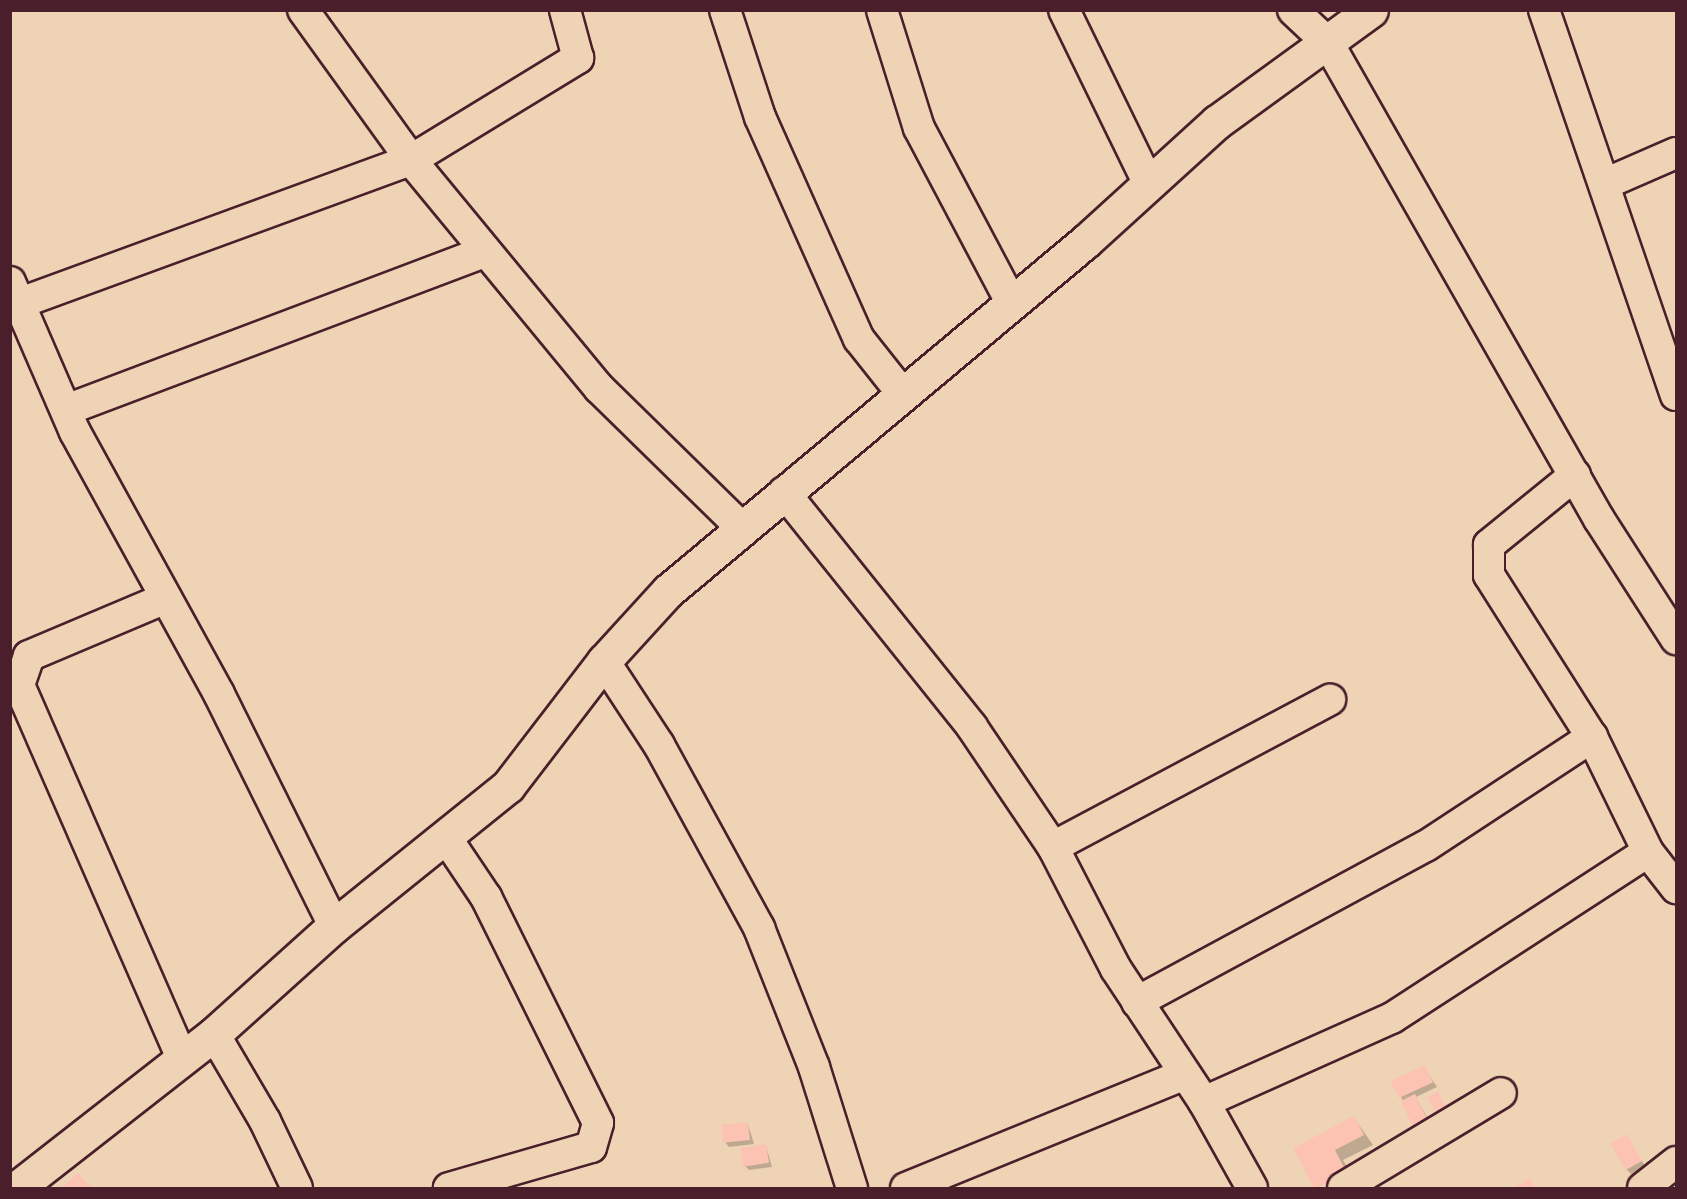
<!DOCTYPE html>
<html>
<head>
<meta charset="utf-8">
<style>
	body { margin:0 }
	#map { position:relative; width:1687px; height:1199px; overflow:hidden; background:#eed4b5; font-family:"Gochi Hand",sans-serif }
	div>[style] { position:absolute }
	.shadow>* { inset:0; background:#0003; transform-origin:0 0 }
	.building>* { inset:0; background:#fcc3b3; transform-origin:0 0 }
	.roads { filter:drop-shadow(2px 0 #4a1f2b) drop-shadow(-2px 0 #4a1f2b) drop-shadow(0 2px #4a1f2b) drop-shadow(0 -2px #4a1f2b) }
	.street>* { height:30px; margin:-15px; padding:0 15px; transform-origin:15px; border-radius:15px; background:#eed4b5 }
	.secondary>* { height:33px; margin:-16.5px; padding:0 16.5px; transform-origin:16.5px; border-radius:16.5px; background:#eed4b5 }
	span { translate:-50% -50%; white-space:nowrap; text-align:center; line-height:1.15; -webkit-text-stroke:4.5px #eed4b5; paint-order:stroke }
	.frame { position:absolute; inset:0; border:12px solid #4a1f2b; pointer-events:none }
</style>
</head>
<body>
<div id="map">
	<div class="shadow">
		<div style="clip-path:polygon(1424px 1067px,1437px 1087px,1416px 1097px,1430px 1123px,1419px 1129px,1393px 1083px)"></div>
		<div style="left:1437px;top:1093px;width:22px;height:9px;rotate:58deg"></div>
		<div style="clip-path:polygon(1354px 1118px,1373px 1145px,1343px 1160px,1350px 1172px,1315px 1188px,1295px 1148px)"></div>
		<div style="clip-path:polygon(748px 1124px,754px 1144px,729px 1147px,725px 1142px)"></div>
		<div style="clip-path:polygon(1626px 1136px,1645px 1166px,1631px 1174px,1627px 1170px)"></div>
		<div style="clip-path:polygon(766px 1146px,772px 1167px,749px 1170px,744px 1165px)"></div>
	</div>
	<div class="building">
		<div style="left:1425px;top:1065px;width:19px;height:38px;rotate:65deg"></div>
		<div style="left:1438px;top:1091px;width:18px;height:12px;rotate:63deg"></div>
		<div style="left:1415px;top:1094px;width:28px;height:16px;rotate:64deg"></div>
		<div style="clip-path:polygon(1354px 1116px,1364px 1135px,1335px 1150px,1348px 1175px,1314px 1188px,1293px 1148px)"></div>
		<div style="left:748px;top:1122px;width:18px;height:27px;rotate:84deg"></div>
		<div style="left:1627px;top:1134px;width:31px;height:19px;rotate:61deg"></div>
		<div style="left:766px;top:1144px;width:19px;height:26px;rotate:81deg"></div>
		<div style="clip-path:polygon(78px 1173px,92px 1188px,64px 1188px,62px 1187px)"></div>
		<div style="clip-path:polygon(1529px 1178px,1536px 1188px,1514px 1188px)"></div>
	</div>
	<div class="roads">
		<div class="street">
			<div style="left:303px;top:10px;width:185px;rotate:54.2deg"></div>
			<div style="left:411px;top:160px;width:296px;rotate:50.5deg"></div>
			<div style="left:599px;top:388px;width:199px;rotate:44.4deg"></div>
			<div style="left:725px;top:10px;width:113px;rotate:71.9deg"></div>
			<div style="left:760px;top:117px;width:243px;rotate:66deg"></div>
			<div style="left:859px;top:339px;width:68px;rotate:51.6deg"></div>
			<div style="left:882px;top:10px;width:124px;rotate:72.6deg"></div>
			<div style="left:919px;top:128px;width:197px;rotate:62.1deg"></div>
			<div style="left:1064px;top:10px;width:194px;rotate:64deg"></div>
			<div style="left:1293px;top:10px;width:48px;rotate:43.3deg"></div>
			<div style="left:1328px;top:43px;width:548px;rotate:60.35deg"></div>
			<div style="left:1599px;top:519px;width:143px;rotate:57.3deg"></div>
			<div style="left:1544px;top:10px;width:407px;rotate:71.1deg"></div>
			<div style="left:1607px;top:183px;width:75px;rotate:-23.5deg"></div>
			<div style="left:10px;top:282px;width:163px;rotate:66.6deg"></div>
			<div style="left:75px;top:432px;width:299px;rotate:61.2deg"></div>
			<div style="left:219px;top:694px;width:259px;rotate:63.6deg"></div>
			<div style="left:20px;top:303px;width:416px;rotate:-20.1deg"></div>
			<div style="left:411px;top:160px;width:196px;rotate:-31.4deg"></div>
			<div style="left:578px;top:58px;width:50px;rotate:-105.2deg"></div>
			<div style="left:66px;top:410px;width:448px;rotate:-20.7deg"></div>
			<div style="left:1575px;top:475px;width:111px;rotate:140.9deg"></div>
			<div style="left:1489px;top:545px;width:30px;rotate:90deg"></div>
			<div style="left:1489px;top:575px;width:192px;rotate:57.6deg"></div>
			<div style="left:1592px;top:737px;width:128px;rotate:64deg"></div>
			<div style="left:1648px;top:852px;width:46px;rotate:52.1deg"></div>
			<div style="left:784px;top:492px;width:301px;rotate:51.3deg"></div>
			<div style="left:972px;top:727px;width:145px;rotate:56deg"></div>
			<div style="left:1053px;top:847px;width:137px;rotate:62.7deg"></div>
			<div style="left:1116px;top:969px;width:159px;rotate:56.5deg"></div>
			<div style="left:1204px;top:1102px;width:98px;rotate:60.8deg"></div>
			<div style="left:166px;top:598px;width:149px;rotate:157.1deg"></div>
			<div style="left:29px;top:656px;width:31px;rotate:109deg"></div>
			<div style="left:19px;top:685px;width:407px;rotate:66.4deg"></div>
			<div style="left:604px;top:661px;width:100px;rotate:56.8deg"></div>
			<div style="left:659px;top:745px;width:209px;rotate:61.3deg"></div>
			<div style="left:759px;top:928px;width:149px;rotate:68.4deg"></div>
			<div style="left:814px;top:1067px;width:127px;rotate:72.6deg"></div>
			<div style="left:447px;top:839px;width:70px;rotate:56.1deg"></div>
			<div style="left:486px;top:897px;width:252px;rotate:63.6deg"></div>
			<div style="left:598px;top:1123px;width:25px;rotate:106deg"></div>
			<div style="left:591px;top:1147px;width:148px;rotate:163.9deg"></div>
			<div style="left:1053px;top:847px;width:314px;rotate:-28deg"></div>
			<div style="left:1137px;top:1002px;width:328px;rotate:-28.4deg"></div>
			<div style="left:1426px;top:846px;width:199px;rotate:-33.3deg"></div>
			<div style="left:214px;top:1034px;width:101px;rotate:59.6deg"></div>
			<div style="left:265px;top:1121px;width:74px;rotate:64.5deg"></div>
			<div style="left:1204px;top:1102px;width:206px;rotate:-24.1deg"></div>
			<div style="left:1392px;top:1018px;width:305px;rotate:-33deg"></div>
			<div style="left:906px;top:1188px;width:301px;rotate:-22.2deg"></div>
			<div style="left:1343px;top:1188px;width:184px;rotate:-31deg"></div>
			<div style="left:1643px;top:1188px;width:42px;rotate:-38.2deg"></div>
		</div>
		<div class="secondary">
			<div style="left:17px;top:1188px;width:250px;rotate:-38deg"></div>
			<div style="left:214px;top:1034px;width:161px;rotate:-42deg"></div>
			<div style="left:334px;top:926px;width:223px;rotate:-38.8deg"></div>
			<div style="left:508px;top:786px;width:158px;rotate:-52.5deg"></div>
			<div style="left:604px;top:661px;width:95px;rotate:-47.6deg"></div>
			<div style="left:668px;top:591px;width:545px;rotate:-39.94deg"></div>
			<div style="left:1086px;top:241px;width:177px;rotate:-42.3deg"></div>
			<div style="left:1217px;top:122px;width:190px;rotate:-36deg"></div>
		</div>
	</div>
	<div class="frame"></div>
</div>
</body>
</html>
